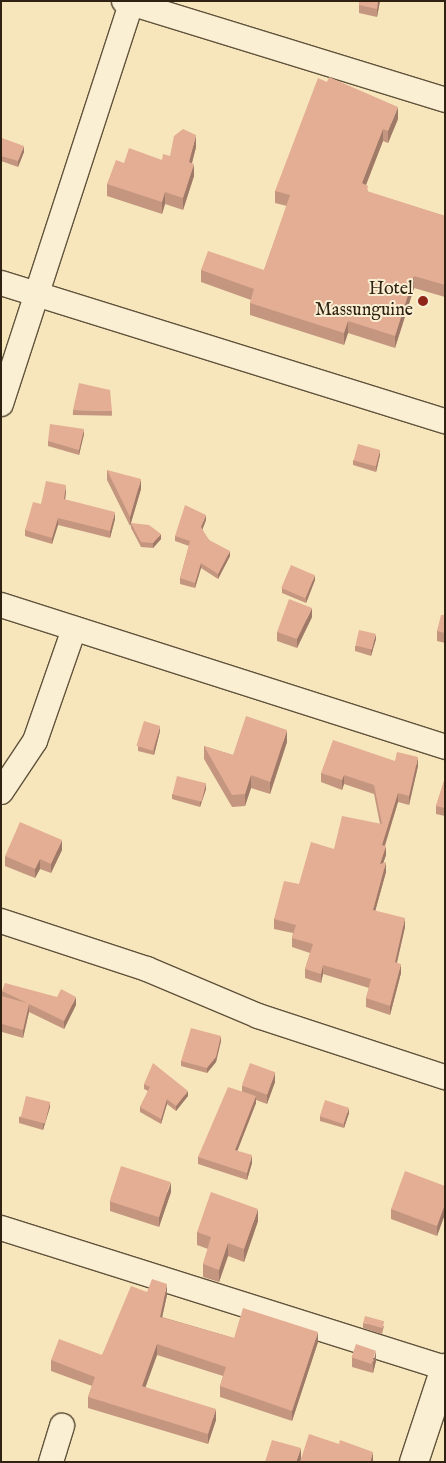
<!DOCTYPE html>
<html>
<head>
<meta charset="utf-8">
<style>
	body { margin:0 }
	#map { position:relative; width:446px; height:1463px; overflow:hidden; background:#f7e6bc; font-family:"IM FELL English",serif }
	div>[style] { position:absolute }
	.roads { filter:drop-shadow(1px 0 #61533c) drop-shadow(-1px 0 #61533c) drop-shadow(0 1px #61533c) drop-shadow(0 -1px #61533c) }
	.street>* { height:24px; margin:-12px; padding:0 12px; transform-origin:12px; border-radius:12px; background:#faefd3 }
	.secondary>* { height:28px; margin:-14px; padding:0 14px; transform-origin:14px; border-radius:14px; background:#faefd3 }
	.wall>* { inset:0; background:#c4967f; transform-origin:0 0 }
	.shaded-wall>* { inset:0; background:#a07a68 }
	.building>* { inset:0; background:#e4ae94; transform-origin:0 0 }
	.dots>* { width:14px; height:14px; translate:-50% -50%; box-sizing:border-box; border:2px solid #faefd3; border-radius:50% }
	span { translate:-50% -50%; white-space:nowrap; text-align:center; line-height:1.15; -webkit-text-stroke:4px #faefd3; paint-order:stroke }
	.poi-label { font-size:18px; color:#2f2212 }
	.right { translate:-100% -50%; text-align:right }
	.frame { position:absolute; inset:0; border:2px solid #2f2212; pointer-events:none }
</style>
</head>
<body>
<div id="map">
	<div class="roads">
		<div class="street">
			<div style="left:124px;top:1px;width:336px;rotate:17.1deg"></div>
			<div style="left:1px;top:283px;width:465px;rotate:17.3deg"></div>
			<div style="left:1px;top:404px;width:424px;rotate:-72deg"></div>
			<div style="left:1px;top:605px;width:466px;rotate:17.7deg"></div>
			<div style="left:1px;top:792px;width:61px;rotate:-56.3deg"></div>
			<div style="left:35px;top:741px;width:119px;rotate:-70.8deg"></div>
			<div style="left:1px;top:921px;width:154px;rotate:18.2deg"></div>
			<div style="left:147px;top:969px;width:121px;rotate:22.9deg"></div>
			<div style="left:258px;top:1016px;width:197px;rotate:18.1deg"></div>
			<div style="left:1px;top:1228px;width:466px;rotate:17.5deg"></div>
			<div style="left:51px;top:1462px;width:38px;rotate:-73deg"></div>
		</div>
		<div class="secondary">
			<div style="left:414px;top:1462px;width:99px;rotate:-71.7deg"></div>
		</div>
	</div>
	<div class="wall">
		<div style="clip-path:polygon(380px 1px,377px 17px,359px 13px,359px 5px)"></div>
		<div style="clip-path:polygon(398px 119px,388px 143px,383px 141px,366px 185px,368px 192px,445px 216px,445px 297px,414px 288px,395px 348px,348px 333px,344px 345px,250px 315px,250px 303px,251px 300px,201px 282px,201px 270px,264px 270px,287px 206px,275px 203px,275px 191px)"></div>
		<div style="clip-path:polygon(1px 140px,24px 152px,18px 167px,1px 161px)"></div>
		<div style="clip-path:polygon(196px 147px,192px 163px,194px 176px,183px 210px,165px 204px,162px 214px,107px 196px,107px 184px,124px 163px,162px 160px)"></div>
		<div style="left:73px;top:410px;width:39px;height:5px;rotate:1deg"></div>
		<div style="clip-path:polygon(84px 434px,79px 455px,48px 446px,48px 441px)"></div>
		<div style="clip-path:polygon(380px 455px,376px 472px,353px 465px,353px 460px)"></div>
		<div style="clip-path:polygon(107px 470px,141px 489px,130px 526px,107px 480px)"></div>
		<div style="clip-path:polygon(66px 492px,65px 500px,115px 519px,110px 538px,58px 525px,52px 544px,25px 536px,25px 530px,41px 504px)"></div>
		<div style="clip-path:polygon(206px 520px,202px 530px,209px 540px,230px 556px,218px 579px,201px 568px,195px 588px,180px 584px,180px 578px,189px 546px,175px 541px,175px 536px)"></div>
		<div style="clip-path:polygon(131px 523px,161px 539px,153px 548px,141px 547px,131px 528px)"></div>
		<div style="clip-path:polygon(315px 580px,306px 603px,282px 593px,282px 588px)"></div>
		<div style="clip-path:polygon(445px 615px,445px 643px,437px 641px,437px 631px)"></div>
		<div style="clip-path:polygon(312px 617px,297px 648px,277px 641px,277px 632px)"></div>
		<div style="clip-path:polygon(376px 639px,371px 656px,355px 651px,355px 646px)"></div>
		<div style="clip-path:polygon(160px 731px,154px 755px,138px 751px,138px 746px)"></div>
		<div style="clip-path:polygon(287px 742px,270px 794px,251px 788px,245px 806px,232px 807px,204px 759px,204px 746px,233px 755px)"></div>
		<div style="clip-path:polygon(395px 761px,418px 766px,409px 805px,398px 802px,385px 846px,386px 855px,383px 863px,386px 872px,375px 911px,405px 927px,397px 962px,401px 973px,390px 1015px,366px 1007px,366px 998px,369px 988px,323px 974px,321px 983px,305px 978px,305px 969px,310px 953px,292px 947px,292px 938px,293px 933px,274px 929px,274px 919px,299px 884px,334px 849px,380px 824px,374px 794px,344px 784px,342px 790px,321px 782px,321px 773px)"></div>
		<div style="clip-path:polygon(445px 778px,445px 816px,436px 814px,436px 806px)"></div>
		<div style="clip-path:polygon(206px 789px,200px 807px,172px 799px,172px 794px)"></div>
		<div style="clip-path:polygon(62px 850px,51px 873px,40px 869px,35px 878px,5px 866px,5px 856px)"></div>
		<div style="clip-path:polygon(2px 991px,76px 1005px,64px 1029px,29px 1012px,23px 1038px,2px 1032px)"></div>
		<div style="clip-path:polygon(221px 1041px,216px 1062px,207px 1073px,181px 1066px,181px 1061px)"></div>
		<div style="clip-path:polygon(275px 1082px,267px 1104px,256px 1100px,256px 1103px,237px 1151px,252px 1163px,247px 1180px,198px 1164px,198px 1157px,242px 1092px,242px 1086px)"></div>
		<div style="clip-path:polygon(144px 1084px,188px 1096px,176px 1111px,167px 1104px,161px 1124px,140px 1112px,140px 1107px,148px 1091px,144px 1089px)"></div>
		<div style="clip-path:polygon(50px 1107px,43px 1130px,19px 1123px,19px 1117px)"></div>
		<div style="clip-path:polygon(349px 1113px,344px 1128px,320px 1121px,320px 1116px)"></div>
		<div style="clip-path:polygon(445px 1186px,445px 1214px,437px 1236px,391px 1219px,391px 1209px)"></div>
		<div style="clip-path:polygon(171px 1192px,159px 1227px,110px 1211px,110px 1201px)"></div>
		<div style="clip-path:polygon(258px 1221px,244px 1262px,228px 1256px,219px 1282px,203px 1277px,203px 1264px,208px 1249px,197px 1245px,197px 1232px)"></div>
		<div style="clip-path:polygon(147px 1292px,167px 1295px,162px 1317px,234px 1338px,318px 1342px,292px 1421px,220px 1397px,220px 1386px,223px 1376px,157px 1355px,145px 1387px,216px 1420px,208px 1444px,88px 1408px,88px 1397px,92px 1386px,51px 1371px,51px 1360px,102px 1355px)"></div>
		<div style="clip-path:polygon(363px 1323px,384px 1326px,382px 1334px,363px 1328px)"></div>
		<div style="clip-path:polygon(352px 1357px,376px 1361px,373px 1373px,352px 1367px)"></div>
	</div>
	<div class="shaded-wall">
		<div style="clip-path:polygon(378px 1px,380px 1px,377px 17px,377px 9px)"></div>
		<div style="clip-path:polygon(398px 107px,398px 119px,388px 143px,388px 131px)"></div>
		<div style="clip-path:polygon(383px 129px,383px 141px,362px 195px,362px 183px)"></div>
		<div style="clip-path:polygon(196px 135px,196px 147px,189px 174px,189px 162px)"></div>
		<div style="clip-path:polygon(24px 146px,24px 152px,18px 167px,18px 161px)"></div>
		<div style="clip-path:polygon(194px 164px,194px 176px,183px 210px,183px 198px)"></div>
		<div style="clip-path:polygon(165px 192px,165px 204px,162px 214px,162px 202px)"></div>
		<div style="clip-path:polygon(414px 276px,414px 288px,395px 348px,395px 336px)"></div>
		<div style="clip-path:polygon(348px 321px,348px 333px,344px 345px,344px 333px)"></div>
		<div style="clip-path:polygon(84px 429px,84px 434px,79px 455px,79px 450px)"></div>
		<div style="clip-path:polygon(380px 450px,380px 455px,376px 472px,376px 467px)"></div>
		<div style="clip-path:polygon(141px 479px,141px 489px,130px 526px,130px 517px)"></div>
		<div style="clip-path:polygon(66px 485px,66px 492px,64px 506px,64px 499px)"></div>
		<div style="clip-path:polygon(115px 512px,115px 519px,110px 538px,110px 531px)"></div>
		<div style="clip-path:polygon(206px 515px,206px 520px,201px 533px,201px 527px)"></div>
		<div style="clip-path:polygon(58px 518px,58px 525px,52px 544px,52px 538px)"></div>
		<div style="clip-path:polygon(161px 534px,161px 539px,153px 548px,153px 543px)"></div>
		<div style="clip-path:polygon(230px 551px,230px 556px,218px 579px,218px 574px)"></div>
		<div style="clip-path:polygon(201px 563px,201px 568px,195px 588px,195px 583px)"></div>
		<div style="clip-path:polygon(315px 575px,315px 580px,306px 603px,306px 598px)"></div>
		<div style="clip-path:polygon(312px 608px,312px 617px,297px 648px,297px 639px)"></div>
		<div style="clip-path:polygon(376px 634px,376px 639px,371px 656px,371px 650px)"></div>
		<div style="clip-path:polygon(160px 726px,160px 731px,154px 755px,154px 750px)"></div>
		<div style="clip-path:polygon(287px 730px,287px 742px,270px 794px,270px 782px)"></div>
		<div style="clip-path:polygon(418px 757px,418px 766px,409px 805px,409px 796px)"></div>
		<div style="clip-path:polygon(251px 775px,251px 788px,245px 806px,245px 794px)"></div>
		<div style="clip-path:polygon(344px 775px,344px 784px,342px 790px,342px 780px)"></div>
		<div style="clip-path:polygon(206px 783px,206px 789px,200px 807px,200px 802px)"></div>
		<div style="clip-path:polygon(398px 793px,398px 802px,382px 854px,382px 845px)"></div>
		<div style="clip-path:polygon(62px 840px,62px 850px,51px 873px,51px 864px)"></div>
		<div style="clip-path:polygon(386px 846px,386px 855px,380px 873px,380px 864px)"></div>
		<div style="clip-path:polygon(40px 859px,40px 869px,35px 878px,35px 869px)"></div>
		<div style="clip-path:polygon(386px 862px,386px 872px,373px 919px,373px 910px)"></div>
		<div style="clip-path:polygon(405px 918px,405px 927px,395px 971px,395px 962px)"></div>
		<div style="clip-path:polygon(401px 964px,401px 973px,390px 1015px,390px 1006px)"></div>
		<div style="clip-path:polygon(323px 965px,323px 974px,321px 983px,321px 974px)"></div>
		<div style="clip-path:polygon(76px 997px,76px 1005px,64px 1029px,64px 1021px)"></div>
		<div style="clip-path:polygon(29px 1004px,29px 1012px,23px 1038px,23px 1030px)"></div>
		<div style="clip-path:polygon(221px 1036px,221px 1041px,216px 1062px,207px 1073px,207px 1068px)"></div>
		<div style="clip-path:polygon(275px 1072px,275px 1082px,267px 1104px,267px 1095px)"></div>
		<div style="clip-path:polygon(188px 1091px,188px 1096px,176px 1111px,176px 1106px)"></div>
		<div style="clip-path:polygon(256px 1096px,256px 1103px,235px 1157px,235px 1150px)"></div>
		<div style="clip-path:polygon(167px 1099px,167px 1104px,161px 1124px,161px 1119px)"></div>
		<div style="clip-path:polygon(50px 1102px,50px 1107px,43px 1130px,43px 1125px)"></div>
		<div style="clip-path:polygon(349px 1108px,349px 1113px,344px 1128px,344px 1123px)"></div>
		<div style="clip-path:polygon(252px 1155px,252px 1163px,247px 1180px,247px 1173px)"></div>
		<div style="clip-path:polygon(171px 1182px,171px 1192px,159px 1227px,159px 1217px)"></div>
		<div style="clip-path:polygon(445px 1204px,445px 1214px,437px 1236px,437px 1226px)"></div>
		<div style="clip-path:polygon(258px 1209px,258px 1221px,244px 1262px,244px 1249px)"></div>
		<div style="clip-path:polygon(228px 1243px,228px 1256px,219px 1282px,219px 1270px)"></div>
		<div style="clip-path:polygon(167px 1284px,167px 1295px,160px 1327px,160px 1317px)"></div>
		<div style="clip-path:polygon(318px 1332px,318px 1342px,292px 1421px,292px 1411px)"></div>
		<div style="clip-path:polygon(157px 1344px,157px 1355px,142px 1397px,142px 1386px)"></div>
		<div style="clip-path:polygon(376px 1351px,376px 1361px,373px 1373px,373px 1363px)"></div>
		<div style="clip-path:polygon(216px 1409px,216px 1420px,208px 1444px,208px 1434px)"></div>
		<div style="clip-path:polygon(301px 1448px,301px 1460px,300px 1462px,296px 1462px)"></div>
		<div style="clip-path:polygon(373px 1452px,373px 1462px,370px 1462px)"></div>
	</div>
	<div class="building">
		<div style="clip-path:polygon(359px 1px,378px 1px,377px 9px,359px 5px)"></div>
		<div style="clip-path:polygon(329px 77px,398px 107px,388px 131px,383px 129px,362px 183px,368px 186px,367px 191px,445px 216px,445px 285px,414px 276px,395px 336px,348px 321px,344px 333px,250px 303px,254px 289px,201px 270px,208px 251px,264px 270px,290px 195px,275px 191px,318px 78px,327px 82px)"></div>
		<div style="clip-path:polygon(183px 129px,196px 135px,189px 162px,194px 164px,183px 198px,165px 192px,162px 202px,107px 184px,116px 160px,124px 163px,129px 148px,162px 160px,163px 154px,170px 156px,174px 136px)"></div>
		<div style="clip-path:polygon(2px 138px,24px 146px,18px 161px,1px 156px)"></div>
		<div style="clip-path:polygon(79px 383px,110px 390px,112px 411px,73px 410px)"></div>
		<div style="clip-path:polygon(50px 424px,84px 429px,79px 450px,48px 441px)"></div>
		<div style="left:358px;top:444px;width:23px;height:17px;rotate:15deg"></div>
		<div style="clip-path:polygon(107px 470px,141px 479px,130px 517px)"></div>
		<div style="clip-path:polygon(46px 481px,66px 485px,64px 499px,115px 512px,110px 531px,58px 518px,52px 538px,25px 530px,33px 502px,41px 504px)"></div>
		<div style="clip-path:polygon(185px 505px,206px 515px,201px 527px,209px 540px,230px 551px,218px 574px,201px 563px,195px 583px,180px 578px,190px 541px,175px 536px)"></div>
		<div style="clip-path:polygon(131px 523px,149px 525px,161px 534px,153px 543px,141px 542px)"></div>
		<div style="left:291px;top:565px;width:26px;height:25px;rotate:23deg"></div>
		<div style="clip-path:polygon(289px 599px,312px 608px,297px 639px,277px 632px)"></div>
		<div style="clip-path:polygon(441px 615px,445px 615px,445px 633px,437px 631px)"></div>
		<div style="left:359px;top:630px;width:17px;height:16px;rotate:13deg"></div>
		<div style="clip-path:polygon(246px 716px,287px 730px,270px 782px,251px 775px,245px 794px,232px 795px,204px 746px,233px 755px)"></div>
		<div style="left:144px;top:721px;width:17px;height:26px;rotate:17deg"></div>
		<div style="clip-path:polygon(333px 740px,395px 761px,397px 752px,418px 757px,409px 796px,398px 793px,382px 845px,386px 846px,380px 864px,386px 862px,373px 910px,405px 918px,395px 962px,401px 964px,390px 1006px,366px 998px,371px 979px,323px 965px,321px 974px,305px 969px,313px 944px,292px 938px,296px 925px,274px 919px,284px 881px,299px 884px,311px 842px,334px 849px,342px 816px,382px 824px,374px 785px,344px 775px,342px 780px,321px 773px)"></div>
		<div style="left:177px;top:776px;width:30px;height:19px;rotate:14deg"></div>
		<div style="clip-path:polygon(445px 778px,445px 808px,436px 806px)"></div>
		<div style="clip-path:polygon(20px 822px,62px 840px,51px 864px,40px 859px,35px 869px,5px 856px)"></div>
		<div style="clip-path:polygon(5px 983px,57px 997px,61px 989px,76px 997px,64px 1021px,29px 1004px,23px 1030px,2px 1024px,1px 1028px,1px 996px,27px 1003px,2px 991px)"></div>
		<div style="clip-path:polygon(191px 1028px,221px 1036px,216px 1057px,207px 1068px,181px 1061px)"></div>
		<div style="clip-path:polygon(153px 1063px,188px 1091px,176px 1106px,167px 1099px,161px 1119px,140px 1107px,150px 1087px,144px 1084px)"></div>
		<div style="left:250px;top:1063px;width:27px;height:24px;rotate:20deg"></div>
		<div style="clip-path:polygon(228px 1087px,256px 1096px,235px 1150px,252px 1155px,247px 1173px,198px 1157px)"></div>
		<div style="left:26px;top:1096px;width:25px;height:22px;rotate:14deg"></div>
		<div style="left:325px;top:1100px;width:25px;height:17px;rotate:18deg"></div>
		<div style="left:121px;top:1166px;width:52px;height:37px;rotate:18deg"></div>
		<div style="clip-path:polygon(405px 1171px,445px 1186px,445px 1204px,437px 1226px,391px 1209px)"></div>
		<div style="clip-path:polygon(211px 1192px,258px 1209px,244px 1249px,228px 1243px,219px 1270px,203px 1264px,211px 1237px,197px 1232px)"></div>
		<div style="clip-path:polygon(152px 1279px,167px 1284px,160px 1317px,234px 1338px,243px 1308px,318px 1332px,292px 1411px,220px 1386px,226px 1367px,157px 1344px,142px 1386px,216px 1409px,208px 1434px,88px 1397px,95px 1377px,51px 1360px,59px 1339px,102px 1355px,131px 1286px,147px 1292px)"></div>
		<div style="left:365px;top:1316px;width:20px;height:7px;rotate:15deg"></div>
		<div style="left:356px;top:1344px;width:21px;height:14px;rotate:19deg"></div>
		<div style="clip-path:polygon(309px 1434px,339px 1444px,340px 1440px,373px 1452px,370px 1462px,300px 1462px)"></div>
		<div style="clip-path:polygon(272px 1440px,301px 1448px,296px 1462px,265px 1462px)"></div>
	</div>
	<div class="dots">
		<div style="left:423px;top:301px;background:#8f2418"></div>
	</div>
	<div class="poi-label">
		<span class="right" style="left:413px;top:301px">Hotel<br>Massunguine</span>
	</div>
	<div class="frame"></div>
</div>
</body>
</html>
